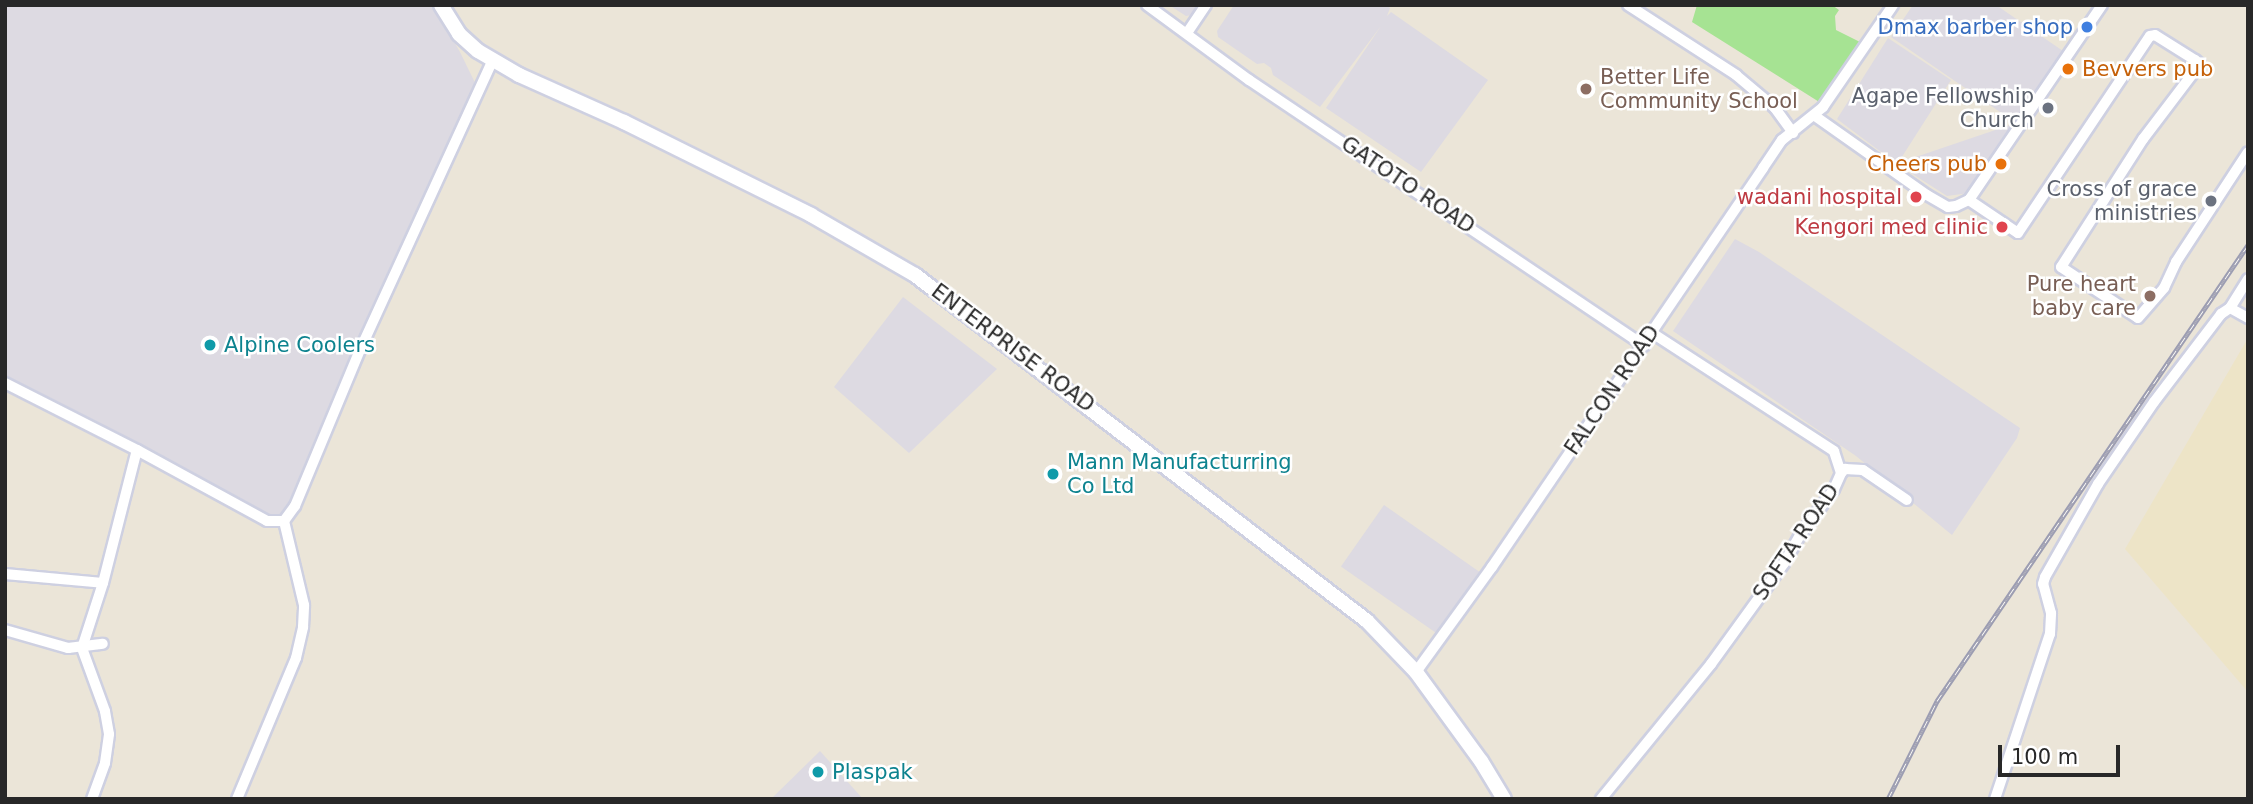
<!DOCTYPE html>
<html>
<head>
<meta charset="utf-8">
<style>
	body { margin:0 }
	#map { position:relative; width:2253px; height:804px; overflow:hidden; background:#ebe5d8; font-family:"DejaVu Sans",sans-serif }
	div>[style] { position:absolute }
	.industrial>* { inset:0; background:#dddae2; transform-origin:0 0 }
	.education>* { inset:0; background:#ede4c7 }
	.green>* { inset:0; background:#a6e393 }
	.roads { filter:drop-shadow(2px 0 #ced0e1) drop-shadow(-2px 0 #ced0e1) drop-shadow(0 2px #ced0e1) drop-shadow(0 -2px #ced0e1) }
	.street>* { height:10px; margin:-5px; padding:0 5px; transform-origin:5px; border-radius:5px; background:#fff }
	.secondary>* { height:14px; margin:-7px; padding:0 7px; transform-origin:7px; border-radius:7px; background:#fff }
	.rail>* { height:5px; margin-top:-2.5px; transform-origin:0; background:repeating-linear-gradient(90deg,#fff 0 8px,#9c9db2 0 16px); box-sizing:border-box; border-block:2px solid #9c9db2 }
	.dots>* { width:19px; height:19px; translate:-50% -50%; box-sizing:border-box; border:4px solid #fff; border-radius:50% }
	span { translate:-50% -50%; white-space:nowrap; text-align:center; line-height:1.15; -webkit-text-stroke:5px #fff; paint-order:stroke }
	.shop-label { font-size:21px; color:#366cbe }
	.right { translate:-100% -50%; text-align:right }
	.food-label { font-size:21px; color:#c56008 }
	.left { translate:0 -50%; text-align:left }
	.education-label { font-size:21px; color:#785e54 }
	.worship-label { font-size:21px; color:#5b616d }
	.street-label { font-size:21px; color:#282828 }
	.health-label { font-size:21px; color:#be3a42 }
	.culture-label { font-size:21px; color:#0d838f }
	.frame { position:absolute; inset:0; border:7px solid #282828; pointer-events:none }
	.scale { position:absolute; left:1998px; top:745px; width:122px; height:32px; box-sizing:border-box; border:4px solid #282828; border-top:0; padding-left:9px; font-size:21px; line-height:24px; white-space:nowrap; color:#282828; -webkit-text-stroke:5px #fff; paint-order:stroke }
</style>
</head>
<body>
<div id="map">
	<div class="industrial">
		<div style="clip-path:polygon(5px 5px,433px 5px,460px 52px,480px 93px,315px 473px,293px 517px,272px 522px,5px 383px)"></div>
		<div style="clip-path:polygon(1169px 5px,1204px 5px,1198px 14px,1186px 16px)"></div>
		<div style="clip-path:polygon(1234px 5px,1386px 5px,1390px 8px,1387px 16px,1391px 12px,1488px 80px,1421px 172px,1326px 108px,1381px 26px,1320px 107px,1273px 75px,1271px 68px,1264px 63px,1257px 64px,1218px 37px,1217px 31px)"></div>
		<div style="clip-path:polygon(1913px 5px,1996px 5px,2066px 53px,1969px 193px,1947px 196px,1897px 164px,1837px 119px,1888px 38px,1951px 80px,1898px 163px,2016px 123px,1891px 37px)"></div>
		<div style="clip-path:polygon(1735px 239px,1759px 252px,2020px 428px,2017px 438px,1952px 535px,1856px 456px,1673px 331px)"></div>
		<div style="clip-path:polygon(903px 297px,997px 369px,909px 453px,834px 387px)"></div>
		<div style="left:1384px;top:505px;width:118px;height:75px;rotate:35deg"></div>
		<div style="clip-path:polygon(820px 751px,863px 799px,771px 799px)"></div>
	</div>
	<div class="education">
		<div style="clip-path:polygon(2248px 338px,2248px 692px,2125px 549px)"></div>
	</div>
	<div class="green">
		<div style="clip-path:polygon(1697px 5px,1832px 5px,1839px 10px,1835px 16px,1836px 30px,1862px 43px,1824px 105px,1692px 22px)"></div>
	</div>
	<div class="roads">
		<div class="street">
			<div style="left:1147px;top:5px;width:127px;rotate:36.3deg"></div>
			<div style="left:1249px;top:80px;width:476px;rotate:33.9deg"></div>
			<div style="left:1628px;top:5px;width:129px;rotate:32.9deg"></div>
			<div style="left:1736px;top:75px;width:51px;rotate:40.2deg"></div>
			<div style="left:1775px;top:108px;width:31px;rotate:54deg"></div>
			<div style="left:1187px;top:33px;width:34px;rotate:-56deg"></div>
			<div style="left:1815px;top:116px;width:137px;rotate:35.2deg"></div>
			<div style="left:1927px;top:195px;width:24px;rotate:30deg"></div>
			<div style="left:1948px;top:207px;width:8px;rotate:-7deg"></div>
			<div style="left:1956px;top:206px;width:14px;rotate:-25deg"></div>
			<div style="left:1969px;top:200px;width:236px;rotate:-55.7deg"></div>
			<div style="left:1969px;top:200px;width:59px;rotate:34deg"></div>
			<div style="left:2018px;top:233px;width:237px;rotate:-56.2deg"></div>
			<div style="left:2150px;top:36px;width:5px;rotate:-11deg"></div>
			<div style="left:2155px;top:35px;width:47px;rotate:32deg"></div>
			<div style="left:2195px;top:60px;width:6px;rotate:39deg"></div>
			<div style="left:2200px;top:64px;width:94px;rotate:127.2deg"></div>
			<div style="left:2143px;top:139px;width:152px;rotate:122.6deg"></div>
			<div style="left:2061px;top:267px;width:92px;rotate:33.5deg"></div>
			<div style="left:2138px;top:318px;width:40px;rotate:-49deg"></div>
			<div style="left:2164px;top:288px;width:29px;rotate:-65deg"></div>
			<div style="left:2176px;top:262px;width:131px;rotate:-56.8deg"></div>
			<div style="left:2230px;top:308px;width:21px;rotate:29deg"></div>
			<div style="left:5px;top:383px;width:148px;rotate:26.9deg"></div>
			<div style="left:137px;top:450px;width:148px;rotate:28.6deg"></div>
			<div style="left:267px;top:521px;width:17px"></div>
			<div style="left:284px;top:521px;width:19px;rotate:-54deg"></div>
			<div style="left:295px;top:506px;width:169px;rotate:-67.4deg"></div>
			<div style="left:360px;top:350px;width:320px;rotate:-65.4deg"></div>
			<div style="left:1841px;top:473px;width:6px;rotate:-45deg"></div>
			<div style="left:1845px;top:469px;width:18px;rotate:3deg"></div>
			<div style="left:1863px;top:470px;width:53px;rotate:34.3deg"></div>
			<div style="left:5px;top:574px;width:98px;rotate:5.2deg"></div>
			<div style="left:103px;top:583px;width:137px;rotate:-75.7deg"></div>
			<div style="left:5px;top:630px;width:66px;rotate:15.9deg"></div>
			<div style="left:68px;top:648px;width:35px;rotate:-7deg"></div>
			<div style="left:1416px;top:672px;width:130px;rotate:-54.1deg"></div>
			<div style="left:1492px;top:567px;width:482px;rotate:-55.8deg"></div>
			<div style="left:1763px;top:168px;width:34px;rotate:-56deg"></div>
			<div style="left:1782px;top:140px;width:53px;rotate:-38.8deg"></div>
			<div style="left:1823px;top:107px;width:124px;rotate:-55.5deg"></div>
			<div style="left:92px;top:799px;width:38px;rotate:-70deg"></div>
			<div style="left:105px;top:763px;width:29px;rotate:-82deg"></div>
			<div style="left:109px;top:734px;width:23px;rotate:-100deg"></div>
			<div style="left:105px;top:711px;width:67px;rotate:-110.1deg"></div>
			<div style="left:82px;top:648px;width:68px;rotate:-72.1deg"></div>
			<div style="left:237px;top:799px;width:153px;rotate:-67.3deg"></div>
			<div style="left:296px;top:658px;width:32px;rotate:-77deg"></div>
			<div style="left:303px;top:627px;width:22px;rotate:-87deg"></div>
			<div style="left:304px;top:605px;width:86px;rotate:-103.4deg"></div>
			<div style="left:1601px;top:799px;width:174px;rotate:-50.8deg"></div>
			<div style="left:1711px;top:664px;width:125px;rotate:-54.1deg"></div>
			<div style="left:1784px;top:563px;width:34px;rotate:-60deg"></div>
			<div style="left:1801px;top:534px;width:56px;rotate:-53.7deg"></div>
			<div style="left:1834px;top:489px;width:17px;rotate:-66deg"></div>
			<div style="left:1841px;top:473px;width:23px;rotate:-108deg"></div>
			<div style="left:1834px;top:451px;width:217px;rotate:-147deg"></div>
			<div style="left:1995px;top:799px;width:174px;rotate:-71.6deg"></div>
			<div style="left:2050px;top:634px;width:21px;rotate:-87deg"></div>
			<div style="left:2051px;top:613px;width:30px;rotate:-105deg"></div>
			<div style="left:2043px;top:584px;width:7px;rotate:-74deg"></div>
			<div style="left:2045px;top:577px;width:107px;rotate:-60.3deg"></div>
			<div style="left:2098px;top:484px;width:99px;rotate:-55.7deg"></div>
			<div style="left:2154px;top:402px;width:111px;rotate:-52.7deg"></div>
			<div style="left:2221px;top:314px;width:11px;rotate:-34deg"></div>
			<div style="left:2230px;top:308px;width:34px;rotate:-58deg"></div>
		</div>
		<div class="secondary">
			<div style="left:441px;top:5px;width:34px;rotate:58deg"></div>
			<div style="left:459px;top:34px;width:25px;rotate:42deg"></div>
			<div style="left:478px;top:51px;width:48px;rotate:30.3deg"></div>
			<div style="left:519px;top:75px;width:115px;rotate:24.1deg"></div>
			<div style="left:624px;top:122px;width:209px;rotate:26.4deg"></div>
			<div style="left:811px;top:215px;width:120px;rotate:30deg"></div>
			<div style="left:915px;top:275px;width:569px;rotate:37.43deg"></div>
			<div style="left:1367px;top:621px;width:71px;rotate:46.1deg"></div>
			<div style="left:1416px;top:672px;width:110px;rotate:53.9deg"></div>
			<div style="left:1481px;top:761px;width:44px;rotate:58.8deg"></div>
		</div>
	</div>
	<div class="rail">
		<div style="left:1888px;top:799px;width:110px;rotate:-63.4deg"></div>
		<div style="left:1937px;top:701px;width:552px;rotate:-55.71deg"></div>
	</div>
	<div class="dots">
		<div style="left:2087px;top:27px;background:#3f7fe0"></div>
		<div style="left:2068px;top:69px;background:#e8710a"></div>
		<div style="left:1586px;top:89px;background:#8d6e63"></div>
		<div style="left:2048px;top:108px;background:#6b7280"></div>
		<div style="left:2001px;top:164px;background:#e8710a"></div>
		<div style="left:1916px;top:197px;background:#e0444e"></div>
		<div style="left:2211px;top:201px;background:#6b7280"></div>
		<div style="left:2002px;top:227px;background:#e0444e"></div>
		<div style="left:2150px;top:296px;background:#8d6e63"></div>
		<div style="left:210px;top:345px;background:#0f9aa8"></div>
		<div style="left:1053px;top:474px;background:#0f9aa8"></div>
		<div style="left:818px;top:772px;background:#0f9aa8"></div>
	</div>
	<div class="shop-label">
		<span class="right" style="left:2073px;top:27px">Dmax barber shop</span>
	</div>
	<div class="food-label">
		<span class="left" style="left:2082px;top:69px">Bevvers pub</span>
		<span class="right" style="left:1987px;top:164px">Cheers pub</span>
	</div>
	<div class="education-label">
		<span class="left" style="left:1600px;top:89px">Better Life<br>Community School</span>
		<span class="right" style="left:2136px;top:296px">Pure heart<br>baby care</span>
	</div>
	<div class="worship-label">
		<span class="right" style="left:2034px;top:108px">Agape Fellowship<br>Church</span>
		<span class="right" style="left:2197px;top:201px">Cross of grace<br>ministries</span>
	</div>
	<div class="street-label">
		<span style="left:1408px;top:185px;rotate:34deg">GATOTO ROAD</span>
		<span style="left:1013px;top:348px;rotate:37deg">ENTERPRISE ROAD</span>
		<span style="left:1612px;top:390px;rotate:-56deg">FALCON ROAD</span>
		<span style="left:1796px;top:542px;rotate:-56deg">SOFTA ROAD</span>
	</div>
	<div class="health-label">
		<span class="right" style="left:1902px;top:197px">wadani hospital</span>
		<span class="right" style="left:1988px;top:227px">Kengori med clinic</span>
	</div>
	<div class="culture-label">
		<span class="left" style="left:224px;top:345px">Alpine Coolers</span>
		<span class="left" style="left:1067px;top:474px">Mann Manufacturring<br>Co Ltd</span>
		<span class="left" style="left:832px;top:772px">Plaspak</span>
	</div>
	<div class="frame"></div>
	<div class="scale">100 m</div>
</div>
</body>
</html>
